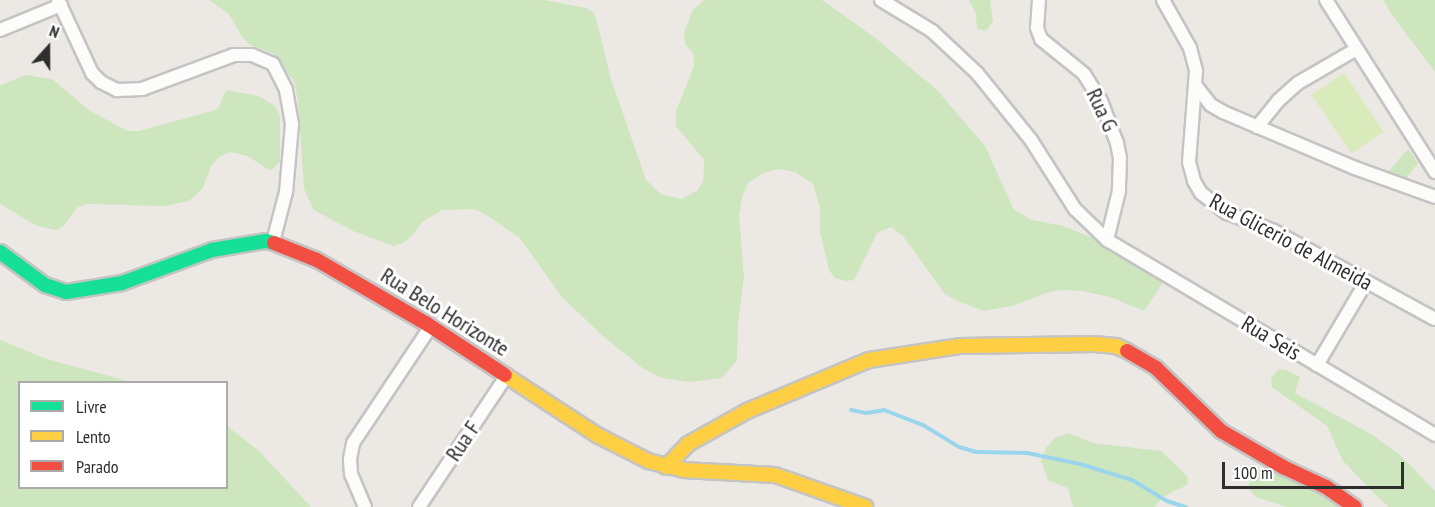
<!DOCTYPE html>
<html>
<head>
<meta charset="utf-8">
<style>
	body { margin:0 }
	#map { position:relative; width:1435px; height:507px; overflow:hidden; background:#ece8e4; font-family:"PT Sans Narrow",sans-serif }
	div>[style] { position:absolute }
	.green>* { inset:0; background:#cee6be }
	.pitch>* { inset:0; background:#d9eabb; transform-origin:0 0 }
	.stream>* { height:4px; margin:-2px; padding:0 2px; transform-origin:2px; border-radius:2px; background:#99d6ec }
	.roads { filter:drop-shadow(2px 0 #c5c4c5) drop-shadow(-2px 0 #c5c4c5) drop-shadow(0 2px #c5c4c5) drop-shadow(0 -2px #c5c4c5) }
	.street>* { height:12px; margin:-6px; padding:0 6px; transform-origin:6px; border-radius:6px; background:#fcfcfb }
	.fast>* { height:14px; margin:-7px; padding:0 7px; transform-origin:7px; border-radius:7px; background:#16e098 }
	.slow>* { height:14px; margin:-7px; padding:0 7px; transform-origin:7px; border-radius:7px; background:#ffcf43 }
	.jam>* { height:14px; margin:-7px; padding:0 7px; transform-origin:7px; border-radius:7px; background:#f24e42 }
	span { translate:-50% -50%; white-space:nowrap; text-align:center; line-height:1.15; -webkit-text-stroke:6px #fff; paint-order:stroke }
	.street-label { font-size:22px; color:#2e2e2e }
	.legend { position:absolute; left:18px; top:381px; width:210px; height:108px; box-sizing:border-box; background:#fff; border:2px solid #ababab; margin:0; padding:8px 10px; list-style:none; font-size:18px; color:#2e2e2e }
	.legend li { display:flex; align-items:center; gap:12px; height:30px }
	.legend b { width:30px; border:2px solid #ababab }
	.north { position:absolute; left:18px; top:18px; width:60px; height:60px; -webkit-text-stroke:4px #fff; paint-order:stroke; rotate:21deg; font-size:16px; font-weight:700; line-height:24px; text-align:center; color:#2e2e2e }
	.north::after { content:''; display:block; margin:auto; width:21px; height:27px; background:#2e2e2e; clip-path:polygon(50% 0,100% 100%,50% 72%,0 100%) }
	.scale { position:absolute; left:1222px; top:462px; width:182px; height:27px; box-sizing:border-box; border:3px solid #2e2e2e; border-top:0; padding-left:8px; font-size:18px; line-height:21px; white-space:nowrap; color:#2e2e2e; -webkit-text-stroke:4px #fff; paint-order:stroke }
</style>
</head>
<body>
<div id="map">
	<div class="green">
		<div style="clip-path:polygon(209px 0,545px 0,586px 8px,593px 12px,596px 18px,611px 79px,646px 180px,661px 194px,682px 199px,698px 190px,703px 181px,704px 167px,704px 160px,676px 126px,676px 111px,694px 66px,693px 53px,685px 44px,684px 32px,693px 10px,704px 0,822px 0,874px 37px,936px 89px,985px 146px,1014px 210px,1032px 220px,1064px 226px,1092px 238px,1164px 281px,1144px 311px,1110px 297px,1082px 291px,1063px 290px,1049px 292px,1015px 305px,984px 311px,955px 300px,944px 293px,903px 236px,891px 227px,877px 233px,854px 280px,846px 281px,835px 278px,829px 270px,820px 232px,820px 208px,813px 184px,795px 172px,778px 169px,763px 173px,748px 183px,742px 197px,739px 215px,744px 277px,738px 322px,737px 360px,722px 378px,688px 382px,662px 378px,644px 369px,605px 338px,562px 297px,520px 238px,488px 216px,474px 209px,442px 210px,422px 222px,412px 236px,403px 243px,393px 246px,353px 231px,314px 210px,304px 189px,298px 101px,294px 81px,274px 54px,250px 45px,242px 37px,229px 14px)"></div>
		<div style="clip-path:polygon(969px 0,990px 0,993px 21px,986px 31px,977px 29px,976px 14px)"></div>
		<div style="clip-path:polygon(1383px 0,1435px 0,1435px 72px,1392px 15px)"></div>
		<div style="clip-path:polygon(25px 75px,52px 79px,90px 111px,128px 131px,139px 131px,212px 111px,218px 108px,226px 90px,259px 96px,275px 106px,280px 117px,280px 162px,270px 171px,248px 156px,230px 152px,219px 157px,211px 166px,203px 188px,189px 201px,165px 206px,88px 204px,77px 207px,64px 226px,56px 230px,37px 226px,0 204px,0 86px)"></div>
		<div style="clip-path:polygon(1408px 149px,1418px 163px,1406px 179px,1387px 173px)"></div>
		<div style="clip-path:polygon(0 340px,47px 359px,131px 382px,20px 382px,20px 488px,226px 488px,227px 426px,259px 451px,311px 507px,0 507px)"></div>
		<div style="clip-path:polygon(1279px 369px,1287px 370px,1300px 377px,1295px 392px,1297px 394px,1371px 434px,1399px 454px,1435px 491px,1435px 507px,1389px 507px,1379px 498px,1343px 461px,1327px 426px,1272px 387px,1271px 378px)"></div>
		<div style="clip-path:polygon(1068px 433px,1093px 443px,1161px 451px,1188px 477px,1187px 485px,1163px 497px,1154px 507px,1073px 507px,1068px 488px,1048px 480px,1041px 461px,1046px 448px,1055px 438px)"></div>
		<div style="clip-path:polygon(1260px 468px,1316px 491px,1339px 507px,1287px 507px,1256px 497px,1250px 490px,1249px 484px,1253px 472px)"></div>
	</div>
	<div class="pitch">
		<div style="left:1344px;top:73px;width:71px;height:39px;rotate:56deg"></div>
	</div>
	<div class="stream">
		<div style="left:851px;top:410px;width:15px;rotate:11deg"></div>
		<div style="left:866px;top:413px;width:18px;rotate:-9deg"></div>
		<div style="left:884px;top:410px;width:42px;rotate:21deg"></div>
		<div style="left:923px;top:425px;width:42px;rotate:31.4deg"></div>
		<div style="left:959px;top:447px;width:18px;rotate:16deg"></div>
		<div style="left:976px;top:452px;width:51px;rotate:1.1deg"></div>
		<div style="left:1027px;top:453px;width:54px;rotate:11.7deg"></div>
		<div style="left:1080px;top:464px;width:54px;rotate:17.1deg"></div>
		<div style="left:1132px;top:480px;width:41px;rotate:31deg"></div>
		<div style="left:1167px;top:501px;width:20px;rotate:18deg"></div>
	</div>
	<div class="roads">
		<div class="street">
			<div style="left:58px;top:0;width:81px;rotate:65deg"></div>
			<div style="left:92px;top:73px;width:13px;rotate:45deg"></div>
			<div style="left:101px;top:82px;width:18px;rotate:27deg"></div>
			<div style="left:117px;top:90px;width:25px;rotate:-2deg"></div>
			<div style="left:142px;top:89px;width:98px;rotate:-20.3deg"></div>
			<div style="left:234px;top:55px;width:18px"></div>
			<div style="left:252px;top:55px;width:23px;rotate:23deg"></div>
			<div style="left:273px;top:64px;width:29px;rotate:63deg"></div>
			<div style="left:286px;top:90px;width:35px;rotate:80deg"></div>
			<div style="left:292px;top:124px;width:68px;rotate:95deg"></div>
			<div style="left:286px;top:192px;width:52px;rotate:104.6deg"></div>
			<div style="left:881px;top:0;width:60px;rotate:31.3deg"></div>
			<div style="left:932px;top:31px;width:62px;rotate:43deg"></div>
			<div style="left:977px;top:73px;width:86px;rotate:51.1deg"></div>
			<div style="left:1031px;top:140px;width:82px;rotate:57.5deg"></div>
			<div style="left:1075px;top:209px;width:45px;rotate:44.1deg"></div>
			<div style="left:1107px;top:240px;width:382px;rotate:30.7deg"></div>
			<div style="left:1039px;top:0;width:28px;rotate:94deg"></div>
			<div style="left:1037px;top:28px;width:12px;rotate:70deg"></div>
			<div style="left:1041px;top:39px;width:55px;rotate:39.1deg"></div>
			<div style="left:1084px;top:74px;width:32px;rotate:58deg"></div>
			<div style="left:1101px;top:101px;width:45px;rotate:69.1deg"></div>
			<div style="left:1117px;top:143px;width:15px;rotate:79deg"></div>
			<div style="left:1120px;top:158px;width:33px;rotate:92deg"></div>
			<div style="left:1119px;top:191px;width:50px;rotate:103.8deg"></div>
			<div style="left:1163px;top:0;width:55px;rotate:60.6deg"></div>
			<div style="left:1190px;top:48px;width:24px;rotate:75deg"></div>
			<div style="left:1196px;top:71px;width:91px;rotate:94.4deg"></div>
			<div style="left:1189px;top:162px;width:20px;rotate:75deg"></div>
			<div style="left:1194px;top:181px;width:14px;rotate:60deg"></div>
			<div style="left:1201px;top:193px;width:33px;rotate:38deg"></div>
			<div style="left:1227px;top:213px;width:50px;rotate:21deg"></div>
			<div style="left:1274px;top:231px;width:183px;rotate:28.7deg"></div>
			<div style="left:1326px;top:0;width:204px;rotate:57.6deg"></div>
			<div style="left:0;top:30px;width:66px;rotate:-22.3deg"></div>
			<div style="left:1196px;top:86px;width:24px;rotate:52deg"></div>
			<div style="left:1211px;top:105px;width:14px;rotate:30deg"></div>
			<div style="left:1223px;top:112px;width:143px;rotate:23deg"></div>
			<div style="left:1355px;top:168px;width:85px;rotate:19.9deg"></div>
			<div style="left:1257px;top:127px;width:35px;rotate:-51deg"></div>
			<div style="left:1279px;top:100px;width:25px;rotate:-42deg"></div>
			<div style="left:1298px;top:83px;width:66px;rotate:-30.1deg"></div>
			<div style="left:1317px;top:365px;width:96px;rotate:-59.4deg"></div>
			<div style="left:365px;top:507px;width:36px;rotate:-113deg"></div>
			<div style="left:351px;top:474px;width:15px;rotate:-94deg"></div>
			<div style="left:350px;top:459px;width:16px;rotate:-79deg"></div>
			<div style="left:353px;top:443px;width:141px;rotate:-56.3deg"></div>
			<div style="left:419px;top:507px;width:159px;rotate:-56.3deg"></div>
		</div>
		<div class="fast">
			<div style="left:0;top:252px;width:56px;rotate:36.3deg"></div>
			<div style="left:45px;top:285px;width:22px;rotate:18deg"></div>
			<div style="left:66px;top:292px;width:57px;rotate:-9.1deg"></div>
			<div style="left:122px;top:283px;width:96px;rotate:-20.1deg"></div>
			<div style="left:212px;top:250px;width:55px;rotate:-9.5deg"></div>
			<div style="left:266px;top:241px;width:8px;rotate:14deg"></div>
		</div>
		<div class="slow">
			<div style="left:505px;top:375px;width:110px;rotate:33.1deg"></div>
			<div style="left:597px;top:435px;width:57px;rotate:27deg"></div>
			<div style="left:648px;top:461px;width:36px;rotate:14deg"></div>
			<div style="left:683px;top:470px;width:92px;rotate:3.1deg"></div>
			<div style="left:775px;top:475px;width:96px;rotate:19.4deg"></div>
			<div style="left:666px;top:467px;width:32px;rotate:-46deg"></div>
			<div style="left:688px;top:444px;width:68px;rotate:-29.2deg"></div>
			<div style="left:747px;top:411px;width:132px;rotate:-22.7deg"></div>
			<div style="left:869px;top:360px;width:93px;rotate:-8.7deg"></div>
			<div style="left:961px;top:346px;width:133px;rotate:-0.9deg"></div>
			<div style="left:1094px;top:344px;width:22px;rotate:5deg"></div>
			<div style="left:1116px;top:346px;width:12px;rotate:24deg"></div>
		</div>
		<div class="jam">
			<div style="left:274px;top:243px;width:46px;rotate:21.6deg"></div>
			<div style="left:317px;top:260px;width:127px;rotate:30.2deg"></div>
			<div style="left:427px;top:324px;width:93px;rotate:33.2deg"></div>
			<div style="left:1127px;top:351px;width:34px;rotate:30deg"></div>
			<div style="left:1156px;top:368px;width:91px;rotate:44.1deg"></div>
			<div style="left:1221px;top:431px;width:72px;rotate:30.1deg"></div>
			<div style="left:1283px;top:467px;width:47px;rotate:24.9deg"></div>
			<div style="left:1326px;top:487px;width:35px;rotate:35deg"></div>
		</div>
	</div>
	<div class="street-label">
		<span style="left:1102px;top:110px;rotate:65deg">Rua G</span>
		<span style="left:1291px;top:242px;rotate:28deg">Rua Glicerio de Almeida</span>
		<span style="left:445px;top:312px;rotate:32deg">Rua Belo Horizonte</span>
		<span style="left:1271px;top:338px;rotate:31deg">Rua Seis</span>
		<span style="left:463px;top:441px;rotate:-56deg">Rua F</span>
	</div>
	<ul class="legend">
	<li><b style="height:8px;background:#16e098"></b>Livre</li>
	<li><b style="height:8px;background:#ffcf43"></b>Lento</li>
	<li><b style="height:8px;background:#f24e42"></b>Parado</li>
	</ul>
	<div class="north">N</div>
	<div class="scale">100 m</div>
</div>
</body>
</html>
